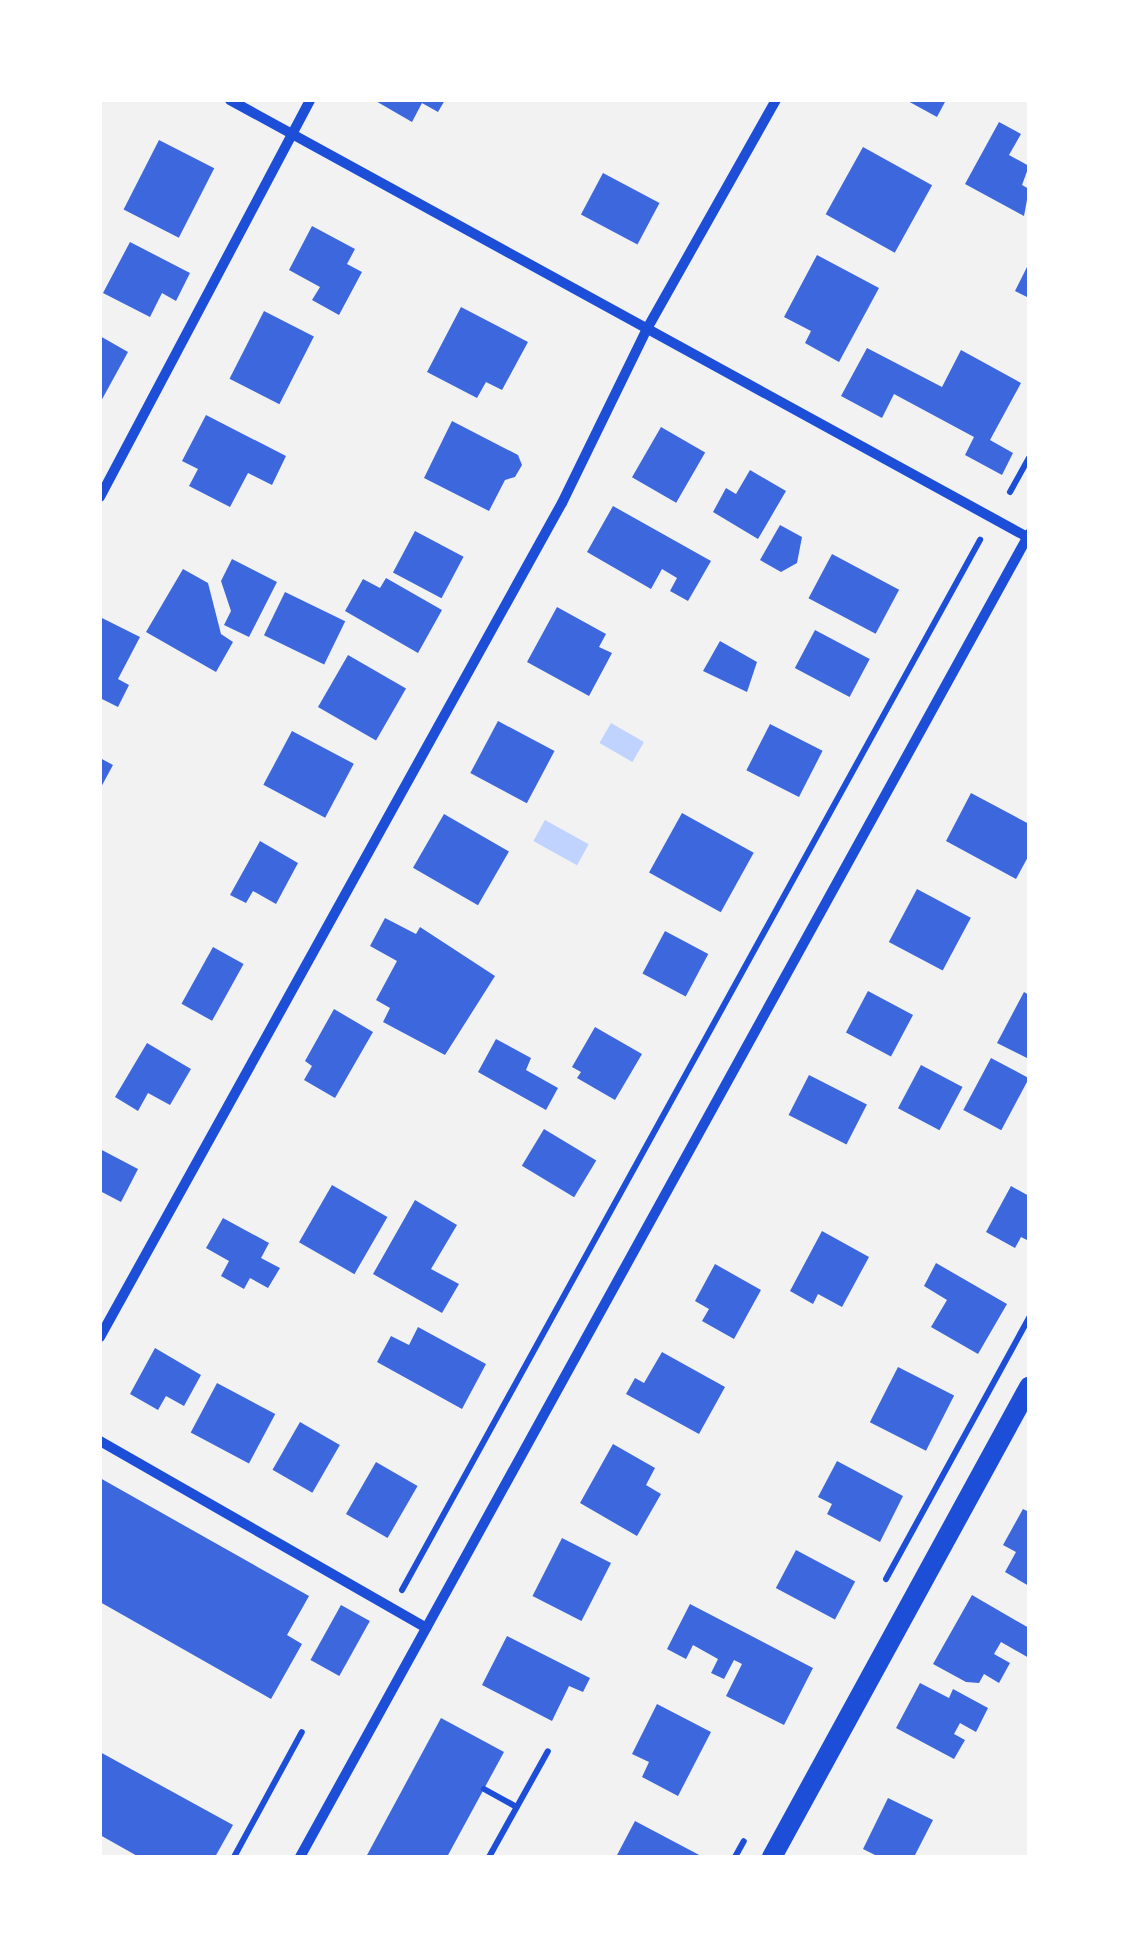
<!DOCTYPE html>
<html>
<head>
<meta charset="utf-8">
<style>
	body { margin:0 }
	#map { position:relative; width:1129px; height:1957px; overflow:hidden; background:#f2f2f2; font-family:"IBM Plex Sans",sans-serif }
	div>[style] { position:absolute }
	.water>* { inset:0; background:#bfd3fe; transform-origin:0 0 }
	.building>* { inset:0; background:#3d67dc; transform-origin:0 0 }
	.path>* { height:6px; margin:-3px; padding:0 3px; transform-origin:3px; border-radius:3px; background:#1d4ed8 }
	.minor>* { height:10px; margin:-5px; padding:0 5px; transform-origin:5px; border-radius:5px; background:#1d4ed8 }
	.secondary>* { height:20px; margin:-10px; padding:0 10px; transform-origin:10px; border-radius:10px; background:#1d4ed8 }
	span { translate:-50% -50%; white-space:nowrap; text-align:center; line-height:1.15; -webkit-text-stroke:10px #fff; paint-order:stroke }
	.frame { position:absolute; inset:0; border:102px solid #fff; pointer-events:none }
</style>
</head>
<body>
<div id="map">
	<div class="water">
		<div style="left:611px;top:723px;width:38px;height:23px;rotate:30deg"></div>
		<div style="left:545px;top:820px;width:50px;height:24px;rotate:29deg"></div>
	</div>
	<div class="building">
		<div style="clip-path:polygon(374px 100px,445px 100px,438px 112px,422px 103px,412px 122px)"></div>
		<div style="clip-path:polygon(906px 100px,946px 100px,937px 117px)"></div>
		<div style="clip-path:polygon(999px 122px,1021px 134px,1009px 155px,1029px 166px,1022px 185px,1029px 189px,1024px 216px,965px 184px)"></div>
		<div style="left:159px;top:140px;width:62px;height:78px;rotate:27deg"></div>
		<div style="left:863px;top:147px;width:79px;height:77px;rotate:29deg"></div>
		<div style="left:603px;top:173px;width:64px;height:47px;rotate:28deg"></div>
		<div style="clip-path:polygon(312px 226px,355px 249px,347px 264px,362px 272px,339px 315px,312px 300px,320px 287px,289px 270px)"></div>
		<div style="clip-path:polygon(130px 242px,190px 273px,176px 301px,162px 293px,150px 317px,103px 293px)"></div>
		<div style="clip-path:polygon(817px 255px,879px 288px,839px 362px,805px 343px,811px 331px,784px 317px)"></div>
		<div style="clip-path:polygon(1029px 263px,1029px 298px,1015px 291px)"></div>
		<div style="clip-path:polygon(461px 307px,528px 342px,502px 390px,486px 382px,477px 398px,427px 372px)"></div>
		<div style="left:264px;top:311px;width:56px;height:76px;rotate:27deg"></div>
		<div style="clip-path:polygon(100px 336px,128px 352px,100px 403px)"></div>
		<div style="clip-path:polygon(867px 348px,942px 387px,961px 350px,1021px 383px,990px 440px,1013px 453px,1002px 475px,965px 455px,974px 437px,894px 394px,882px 418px,841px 396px)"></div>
		<div style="clip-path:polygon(206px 415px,286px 456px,272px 485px,248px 473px,230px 507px,189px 486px,198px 469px,182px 461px)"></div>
		<div style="clip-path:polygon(452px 421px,518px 455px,522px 465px,515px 477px,505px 480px,489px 511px,424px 478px)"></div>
		<div style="left:661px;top:427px;width:51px;height:58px;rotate:30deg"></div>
		<div style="clip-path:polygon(750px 470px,786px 491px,758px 539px,713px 512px,726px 488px,736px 494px)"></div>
		<div style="clip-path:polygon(613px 506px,711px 561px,688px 601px,670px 591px,677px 578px,662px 569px,651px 589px,587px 552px)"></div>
		<div style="clip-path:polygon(780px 525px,802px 537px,797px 563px,781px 572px,760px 560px)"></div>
		<div style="left:415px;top:531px;width:55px;height:47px;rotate:28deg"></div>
		<div style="left:832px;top:554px;width:76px;height:50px;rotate:28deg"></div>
		<div style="clip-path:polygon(232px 559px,277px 582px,249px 637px,224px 625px,231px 611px,221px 581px)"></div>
		<div style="clip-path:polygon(183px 569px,208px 583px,221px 634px,233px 642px,216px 672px,146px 632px)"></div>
		<div style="clip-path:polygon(386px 578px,442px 610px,418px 653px,345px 611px,363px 579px,380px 588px)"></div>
		<div style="left:285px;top:592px;width:67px;height:48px;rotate:26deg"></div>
		<div style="clip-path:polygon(557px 607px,606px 634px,599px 647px,612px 653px,589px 696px,527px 662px)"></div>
		<div style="clip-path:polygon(100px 617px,140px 637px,118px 679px,129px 685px,118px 707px,100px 698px)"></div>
		<div style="left:815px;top:630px;width:62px;height:43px;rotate:28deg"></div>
		<div style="clip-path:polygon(720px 641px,757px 662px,747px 692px,703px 671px)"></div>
		<div style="left:348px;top:655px;width:67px;height:60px;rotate:30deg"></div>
		<div style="left:498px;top:721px;width:64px;height:59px;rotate:28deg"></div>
		<div style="left:770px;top:724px;width:59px;height:52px;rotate:27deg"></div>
		<div style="left:292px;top:731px;width:70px;height:61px;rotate:28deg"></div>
		<div style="clip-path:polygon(100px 758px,113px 765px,100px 789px)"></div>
		<div style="clip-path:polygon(971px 793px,1029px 824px,1029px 855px,1016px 879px,946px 841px)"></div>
		<div style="left:682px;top:813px;width:82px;height:68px;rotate:29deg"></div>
		<div style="left:444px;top:814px;width:75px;height:62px;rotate:30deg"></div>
		<div style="clip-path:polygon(260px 841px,298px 863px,276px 904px,253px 891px,246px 903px,230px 895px)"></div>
		<div style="left:917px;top:889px;width:61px;height:60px;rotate:28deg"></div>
		<div style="clip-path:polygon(385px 918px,416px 934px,420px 927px,495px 976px,445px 1055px,383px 1022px,390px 1008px,376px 1000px,397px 961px,370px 946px)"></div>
		<div style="left:665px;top:931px;width:49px;height:48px;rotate:28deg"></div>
		<div style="left:213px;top:947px;width:35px;height:65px;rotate:29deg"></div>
		<div style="left:868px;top:991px;width:51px;height:47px;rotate:28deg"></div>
		<div style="clip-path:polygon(1024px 992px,1029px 995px,1029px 1059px,997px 1043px)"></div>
		<div style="clip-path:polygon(334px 1009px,373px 1032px,335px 1098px,304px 1080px,312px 1066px,305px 1061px)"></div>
		<div style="clip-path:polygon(595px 1027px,642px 1054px,615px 1100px,577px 1078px,581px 1072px,572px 1067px)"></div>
		<div style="clip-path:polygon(496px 1039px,531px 1058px,526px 1070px,558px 1088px,546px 1110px,478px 1072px)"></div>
		<div style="clip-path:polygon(147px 1043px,191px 1069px,170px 1105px,148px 1093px,138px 1111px,115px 1097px)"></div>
		<div style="left:991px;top:1058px;width:43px;height:59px;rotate:28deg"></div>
		<div style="left:921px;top:1065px;width:47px;height:49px;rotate:28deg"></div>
		<div style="left:809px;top:1075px;width:65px;height:45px;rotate:27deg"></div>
		<div style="left:544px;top:1129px;width:61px;height:43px;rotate:31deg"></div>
		<div style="clip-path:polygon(100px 1149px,138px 1169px,121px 1202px,100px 1191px)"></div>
		<div style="left:332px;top:1185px;width:64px;height:66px;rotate:30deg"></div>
		<div style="clip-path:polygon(1011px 1186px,1029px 1196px,1029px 1241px,1021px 1237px,1015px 1248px,986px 1232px)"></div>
		<div style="clip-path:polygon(415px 1200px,457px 1225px,431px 1269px,459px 1284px,442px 1313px,373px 1274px)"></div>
		<div style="clip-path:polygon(223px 1218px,269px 1243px,261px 1258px,280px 1268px,268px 1288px,250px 1278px,244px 1289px,221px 1276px,229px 1261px,206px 1248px)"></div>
		<div style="clip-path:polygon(822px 1231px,869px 1257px,842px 1307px,818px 1294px,813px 1304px,790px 1291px)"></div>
		<div style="clip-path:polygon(936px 1263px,1007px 1304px,978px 1354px,931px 1327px,947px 1300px,924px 1286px)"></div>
		<div style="clip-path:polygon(715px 1264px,761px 1290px,734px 1339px,702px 1321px,709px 1309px,695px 1301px)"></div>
		<div style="clip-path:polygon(418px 1327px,486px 1364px,462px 1409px,377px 1362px,391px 1336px,409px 1345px)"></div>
		<div style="clip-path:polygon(155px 1348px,201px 1375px,184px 1406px,166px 1396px,158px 1410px,130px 1394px)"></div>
		<div style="clip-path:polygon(662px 1352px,725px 1387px,699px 1434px,626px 1394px,635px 1378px,644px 1383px)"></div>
		<div style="left:898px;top:1367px;width:63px;height:62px;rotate:27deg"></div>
		<div style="left:217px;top:1383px;width:66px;height:56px;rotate:28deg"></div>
		<div style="left:300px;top:1422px;width:46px;height:55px;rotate:30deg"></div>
		<div style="clip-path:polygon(613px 1444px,655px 1468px,646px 1485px,661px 1494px,637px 1536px,580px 1503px)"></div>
		<div style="clip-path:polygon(837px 1461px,903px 1496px,880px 1542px,827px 1514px,832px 1504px,818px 1497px)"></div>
		<div style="left:376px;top:1462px;width:48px;height:60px;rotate:30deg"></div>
		<div style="clip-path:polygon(100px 1478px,309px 1596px,287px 1635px,302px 1644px,271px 1699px,100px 1602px)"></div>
		<div style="clip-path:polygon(1023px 1509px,1029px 1512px,1029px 1586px,1005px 1572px,1016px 1552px,1003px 1545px)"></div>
		<div style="left:562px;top:1538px;width:55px;height:65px;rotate:27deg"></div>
		<div style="left:796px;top:1550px;width:67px;height:43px;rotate:28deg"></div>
		<div style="clip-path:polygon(972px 1595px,1029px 1628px,1029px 1658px,1001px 1642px,994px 1654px,1010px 1663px,999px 1683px,984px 1674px,979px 1683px,966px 1682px,933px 1664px)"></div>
		<div style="clip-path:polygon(690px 1604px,813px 1668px,784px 1725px,726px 1696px,742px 1664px,734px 1660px,724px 1679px,711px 1673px,718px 1659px,693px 1645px,686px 1659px,667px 1649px)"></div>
		<div style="left:341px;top:1605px;width:33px;height:63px;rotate:29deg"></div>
		<div style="clip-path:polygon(507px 1636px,590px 1678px,583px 1692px,569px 1686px,552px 1721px,482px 1685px)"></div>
		<div style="clip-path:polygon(920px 1683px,949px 1698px,953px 1689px,988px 1708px,976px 1732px,960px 1723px,954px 1734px,965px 1740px,954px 1759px,896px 1728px)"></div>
		<div style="clip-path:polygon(657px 1704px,711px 1732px,678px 1796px,642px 1777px,649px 1762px,632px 1754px)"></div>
		<div style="clip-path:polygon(441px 1718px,504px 1752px,447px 1857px,366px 1857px)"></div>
		<div style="clip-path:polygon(100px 1752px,233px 1825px,215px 1857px,139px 1857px,100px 1835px)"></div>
		<div style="clip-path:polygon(888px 1798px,933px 1820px,914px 1857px,879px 1857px,863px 1849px)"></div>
		<div style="clip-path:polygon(635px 1821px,703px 1857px,616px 1857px)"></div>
	</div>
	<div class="path">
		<div style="left:1010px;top:492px;width:39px;rotate:-61deg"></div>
		<div style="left:886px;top:1579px;width:298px;rotate:-61.3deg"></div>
		<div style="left:402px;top:1590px;width:1199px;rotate:-61.17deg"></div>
		<div style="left:484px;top:1789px;width:37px;rotate:29deg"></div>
		<div style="left:234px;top:1857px;width:142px;rotate:-61.5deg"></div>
		<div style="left:489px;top:1857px;width:121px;rotate:-60.9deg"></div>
		<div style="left:735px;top:1857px;width:18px;rotate:-61deg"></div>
	</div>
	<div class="minor">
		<div style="left:230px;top:100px;width:911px;rotate:28.73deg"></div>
		<div style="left:100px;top:497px;width:449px;rotate:-62.1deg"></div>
		<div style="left:100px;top:1337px;width:953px;rotate:-61.02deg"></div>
		<div style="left:562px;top:503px;width:196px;rotate:-64deg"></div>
		<div style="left:648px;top:327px;width:261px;rotate:-60.6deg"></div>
		<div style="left:100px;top:1441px;width:376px;rotate:29.8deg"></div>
		<div style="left:300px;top:1857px;width:1511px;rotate:-61.14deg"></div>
	</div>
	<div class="secondary">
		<div style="left:772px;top:1857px;width:536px;rotate:-61.33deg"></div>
	</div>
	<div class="frame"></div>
</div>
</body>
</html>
